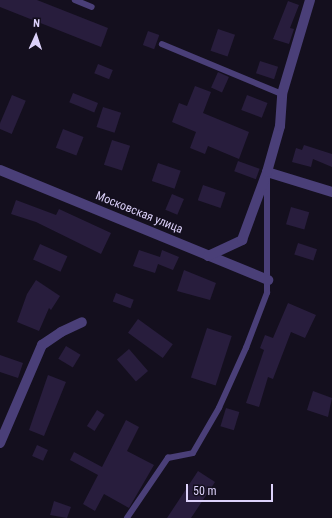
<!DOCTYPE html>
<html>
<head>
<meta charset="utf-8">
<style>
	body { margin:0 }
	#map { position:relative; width:332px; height:518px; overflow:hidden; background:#140f1e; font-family:"Roboto Condensed",sans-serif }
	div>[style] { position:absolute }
	.building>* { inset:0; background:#281d3d; transform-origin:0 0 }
	.lane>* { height:5.5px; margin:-2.75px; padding:0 2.75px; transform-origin:2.75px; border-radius:2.75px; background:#4a3f78 }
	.street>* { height:10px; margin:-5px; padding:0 5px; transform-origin:5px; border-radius:5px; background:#4a3f78 }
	span { translate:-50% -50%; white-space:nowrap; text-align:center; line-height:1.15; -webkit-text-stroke:3px #140f1e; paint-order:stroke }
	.street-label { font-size:12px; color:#dcd1fa }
	.north { position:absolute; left:16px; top:16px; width:40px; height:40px; -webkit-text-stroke:3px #140f1e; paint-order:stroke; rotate:3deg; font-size:11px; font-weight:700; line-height:16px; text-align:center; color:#dcd1fa }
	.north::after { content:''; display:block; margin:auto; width:14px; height:18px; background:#dcd1fa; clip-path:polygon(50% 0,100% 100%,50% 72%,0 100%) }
	.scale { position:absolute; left:186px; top:484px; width:87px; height:18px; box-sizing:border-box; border:2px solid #dcd1fa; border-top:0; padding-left:5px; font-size:12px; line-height:14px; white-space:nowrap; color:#dcd1fa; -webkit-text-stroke:3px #140f1e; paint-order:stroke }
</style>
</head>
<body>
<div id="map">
	<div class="building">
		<div style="clip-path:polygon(0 0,37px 0,108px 28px,101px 47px,0 7px)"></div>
		<div style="clip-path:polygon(288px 1px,299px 5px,290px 28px,294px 29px,289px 44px,273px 39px)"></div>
		<div style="left:218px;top:29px;width:18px;height:23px;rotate:19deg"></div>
		<div style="left:148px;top:31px;width:12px;height:15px;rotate:20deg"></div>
		<div style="left:260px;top:61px;width:19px;height:13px;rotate:18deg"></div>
		<div style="left:98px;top:64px;width:16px;height:10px;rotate:22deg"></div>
		<div style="left:218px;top:72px;width:12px;height:17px;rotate:24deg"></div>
		<div style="clip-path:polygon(195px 86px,211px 92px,203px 113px,249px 132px,239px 159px,208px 146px,205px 154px,190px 148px,196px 132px,172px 122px,179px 103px,187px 106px)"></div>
		<div style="left:73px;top:93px;width:27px;height:10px;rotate:22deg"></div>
		<div style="left:12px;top:95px;width:15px;height:36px;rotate:23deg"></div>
		<div style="left:247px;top:95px;width:22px;height:16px;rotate:21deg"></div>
		<div style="left:103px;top:107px;width:19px;height:21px;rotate:18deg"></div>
		<div style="left:63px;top:129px;width:22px;height:20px;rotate:21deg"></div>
		<div style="left:112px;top:140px;width:19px;height:26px;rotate:18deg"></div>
		<div style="clip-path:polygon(304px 145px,332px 154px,332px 167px,313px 159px,311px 167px,292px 162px,296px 148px,302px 150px)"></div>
		<div style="left:238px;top:161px;width:23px;height:11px;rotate:20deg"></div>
		<div style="left:158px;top:163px;width:24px;height:19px;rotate:19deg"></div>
		<div style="left:203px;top:185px;width:24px;height:16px;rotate:19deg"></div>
		<div style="left:172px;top:194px;width:13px;height:17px;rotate:23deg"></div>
		<div style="clip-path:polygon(16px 200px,56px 215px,59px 209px,111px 233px,101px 254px,36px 222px,11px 214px)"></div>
		<div style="left:291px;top:207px;width:19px;height:18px;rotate:16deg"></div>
		<div style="left:298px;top:243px;width:20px;height:12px;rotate:18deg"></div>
		<div style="left:40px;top:244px;width:30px;height:17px;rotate:24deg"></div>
		<div style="clip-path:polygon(139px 250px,160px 257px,162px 250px,179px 257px,173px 270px,158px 264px,155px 273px,133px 266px)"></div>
		<div style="clip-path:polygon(184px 270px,216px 283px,210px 300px,177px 291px)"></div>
		<div style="clip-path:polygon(36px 280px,60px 296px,51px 310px,49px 308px,39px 331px,17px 322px,27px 294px)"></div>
		<div style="left:116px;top:293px;width:19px;height:9px;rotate:21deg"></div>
		<div style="clip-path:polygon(288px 303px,316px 315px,305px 338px,291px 332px,273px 379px,268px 377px,259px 407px,246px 403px,264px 350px,260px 348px,265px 335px,273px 338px)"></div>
		<div style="left:138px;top:319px;width:43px;height:17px;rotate:36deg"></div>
		<div style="left:207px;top:328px;width:26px;height:52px;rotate:18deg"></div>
		<div style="left:66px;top:346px;width:17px;height:15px;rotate:31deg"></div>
		<div style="left:129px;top:349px;width:29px;height:16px;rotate:49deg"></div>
		<div style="clip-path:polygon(0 355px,23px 363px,18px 378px,0 372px)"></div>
		<div style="clip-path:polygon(48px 375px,66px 382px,44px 436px,29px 430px)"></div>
		<div style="clip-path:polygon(313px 391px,332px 398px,328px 417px,307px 410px)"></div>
		<div style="left:226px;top:408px;width:14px;height:19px;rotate:17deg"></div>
		<div style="left:97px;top:410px;width:9px;height:19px;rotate:32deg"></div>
		<div style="clip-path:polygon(126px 420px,139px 427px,127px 451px,154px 465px,129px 508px,104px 494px,95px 511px,83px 504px,98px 475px,70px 460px,74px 452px,102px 467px)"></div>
		<div style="left:37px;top:445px;width:12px;height:12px;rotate:24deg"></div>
		<div style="clip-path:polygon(198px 471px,215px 482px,191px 518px,167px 518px)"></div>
		<div style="clip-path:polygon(54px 501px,71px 507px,67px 518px,50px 515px)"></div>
	</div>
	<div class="lane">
		<div style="left:75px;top:0;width:18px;rotate:22deg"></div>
		<div style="left:162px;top:44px;width:130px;rotate:22.6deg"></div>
		<div style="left:127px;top:518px;width:73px;rotate:-55.7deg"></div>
		<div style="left:168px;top:458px;width:25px;rotate:-11deg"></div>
		<div style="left:193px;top:453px;width:52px;rotate:-60deg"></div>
		<div style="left:219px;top:408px;width:66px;rotate:-65.8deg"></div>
		<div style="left:246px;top:348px;width:59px;rotate:-69.1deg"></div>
		<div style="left:267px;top:293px;width:115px;rotate:-90deg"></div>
	</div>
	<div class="street">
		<div style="left:0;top:170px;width:290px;rotate:22.3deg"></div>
		<div style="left:267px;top:172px;width:68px;rotate:17.1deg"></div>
		<div style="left:208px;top:256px;width:38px;rotate:-25deg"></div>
		<div style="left:242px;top:240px;width:72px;rotate:-69.8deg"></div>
		<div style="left:267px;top:172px;width:48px;rotate:-74.2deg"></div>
		<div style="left:280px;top:126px;width:32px;rotate:-86deg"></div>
		<div style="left:282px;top:94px;width:98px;rotate:-73.4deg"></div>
		<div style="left:0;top:443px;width:107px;rotate:-66.8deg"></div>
		<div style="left:42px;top:345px;width:23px;rotate:-34deg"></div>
		<div style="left:61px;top:332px;width:23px;rotate:-25deg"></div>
	</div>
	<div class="street-label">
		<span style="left:139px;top:213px;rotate:22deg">Московская улица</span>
	</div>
	<div class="north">N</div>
	<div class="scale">50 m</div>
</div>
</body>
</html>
